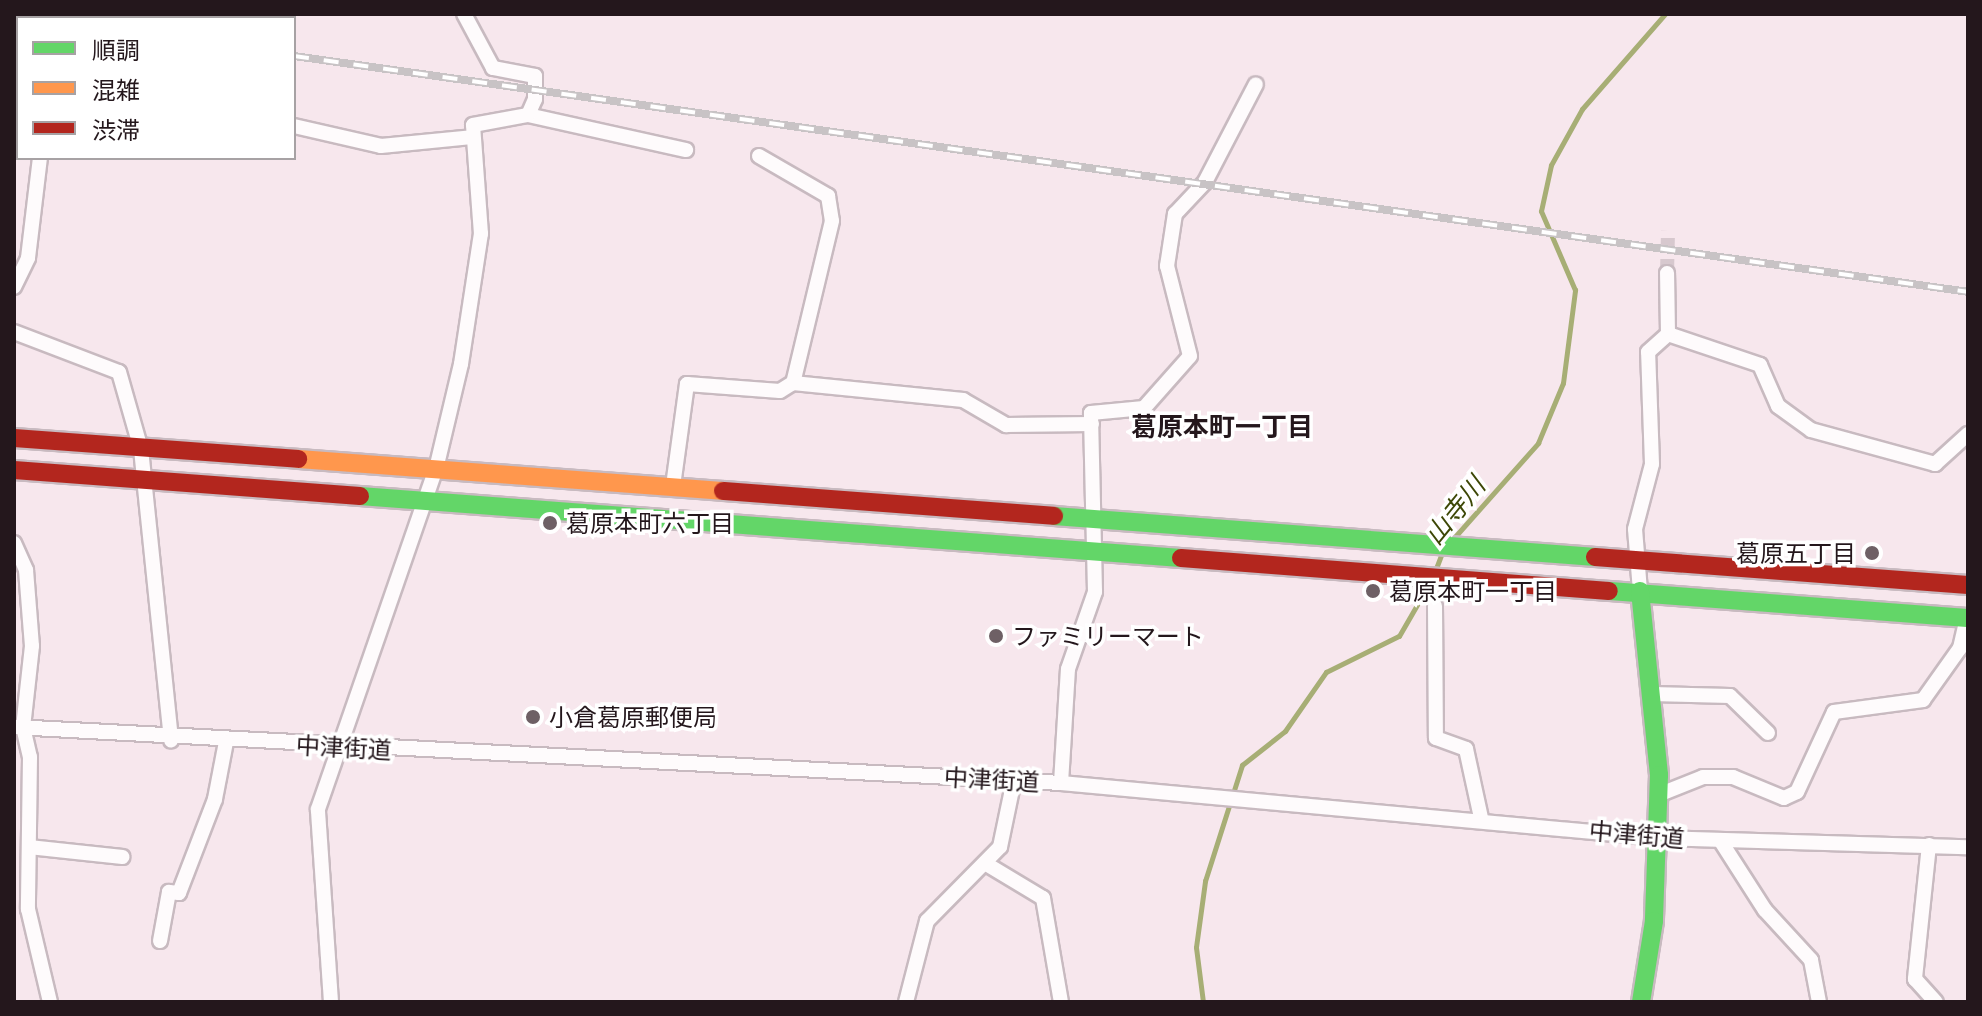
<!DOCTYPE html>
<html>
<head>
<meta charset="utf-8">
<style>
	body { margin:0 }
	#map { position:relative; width:1982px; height:1016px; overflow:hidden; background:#f7e7ed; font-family:Barlow,"Noto Sans JP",sans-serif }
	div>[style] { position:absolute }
	.stream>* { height:5px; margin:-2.5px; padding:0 2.5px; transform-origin:2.5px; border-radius:2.5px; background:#a7ae75 }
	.street-tunnel>* { height:14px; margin-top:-7px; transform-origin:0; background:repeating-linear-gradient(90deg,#d7c8ce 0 14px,transparent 0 21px) }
	.roads { filter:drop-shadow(2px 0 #c8bac0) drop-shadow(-2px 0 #c8bac0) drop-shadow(0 2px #c8bac0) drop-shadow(0 -2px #c8bac0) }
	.street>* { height:14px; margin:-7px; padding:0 7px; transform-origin:7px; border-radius:7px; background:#fefbfc }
	.fast>* { height:18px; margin:-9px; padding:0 9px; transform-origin:9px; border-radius:9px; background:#63d668 }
	.slow>* { height:18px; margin:-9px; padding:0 9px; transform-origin:9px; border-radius:9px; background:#ff974d }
	.jam>* { height:18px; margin:-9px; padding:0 9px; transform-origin:9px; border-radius:9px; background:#b3261e }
	.rail>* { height:8px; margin-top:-4px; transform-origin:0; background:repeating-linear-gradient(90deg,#fff 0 15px,#c8c3c5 0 30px); box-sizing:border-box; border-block:2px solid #c8c3c5 }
	.dots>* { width:22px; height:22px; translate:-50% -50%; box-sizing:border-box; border:4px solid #fff; border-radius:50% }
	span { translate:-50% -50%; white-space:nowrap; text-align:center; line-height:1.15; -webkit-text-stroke:7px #fff; paint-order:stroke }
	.poi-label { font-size:24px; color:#24171c }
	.left { translate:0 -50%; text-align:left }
	.right { translate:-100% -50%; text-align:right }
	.street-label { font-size:24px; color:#24171c }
	.neighbourhood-label { font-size:26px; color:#24171c; font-weight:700 }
	.water-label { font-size:26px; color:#3d4706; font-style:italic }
	.frame { position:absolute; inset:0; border:16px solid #24171c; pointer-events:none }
	.legend { position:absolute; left:16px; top:16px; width:280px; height:144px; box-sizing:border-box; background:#fff; border:2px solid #a7a2a4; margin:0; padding:10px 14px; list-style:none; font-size:24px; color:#24171c }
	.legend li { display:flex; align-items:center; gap:16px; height:40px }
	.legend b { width:40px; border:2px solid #a7a2a4 }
</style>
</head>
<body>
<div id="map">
	<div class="stream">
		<div style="left:1452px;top:540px;width:130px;rotate:-48.4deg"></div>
		<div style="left:1538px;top:443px;width:65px;rotate:-67.4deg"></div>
		<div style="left:1563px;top:383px;width:94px;rotate:-82.6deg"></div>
		<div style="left:1575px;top:290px;width:86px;rotate:-113.3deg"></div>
		<div style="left:1541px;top:211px;width:47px;rotate:-77.7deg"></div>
		<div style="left:1551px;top:165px;width:64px;rotate:-61deg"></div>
		<div style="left:1582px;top:109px;width:126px;rotate:-48.9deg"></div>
		<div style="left:1435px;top:571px;width:22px;rotate:-69deg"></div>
		<div style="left:1203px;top:1002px;width:55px;rotate:-97.3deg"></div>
		<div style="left:1196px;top:947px;width:67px;rotate:-82.2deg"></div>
		<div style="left:1205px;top:881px;width:122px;rotate:-72.3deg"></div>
		<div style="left:1242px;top:765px;width:55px;rotate:-38.3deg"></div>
		<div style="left:1285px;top:731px;width:72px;rotate:-55.2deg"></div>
		<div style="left:1326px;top:672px;width:81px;rotate:-26.3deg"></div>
		<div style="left:1399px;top:636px;width:60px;rotate:-60deg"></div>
	</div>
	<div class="street-tunnel">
		<div style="left:1667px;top:273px;width:42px;rotate:-88.6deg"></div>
	</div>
	<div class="roads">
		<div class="street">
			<div style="left:528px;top:115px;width:162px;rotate:12.5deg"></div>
			<div style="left:294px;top:126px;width:89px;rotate:12.9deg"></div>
			<div style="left:381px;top:146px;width:91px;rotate:-5.6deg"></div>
			<div style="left:759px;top:156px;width:80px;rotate:30.1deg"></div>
			<div style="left:828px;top:196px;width:25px;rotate:81deg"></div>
			<div style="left:832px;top:221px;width:167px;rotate:103.5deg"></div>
			<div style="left:14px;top:287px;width:32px;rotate:-64deg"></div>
			<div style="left:28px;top:258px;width:101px;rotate:-83.2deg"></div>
			<div style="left:14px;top:332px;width:112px;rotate:20.9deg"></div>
			<div style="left:119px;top:372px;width:80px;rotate:74.1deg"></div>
			<div style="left:141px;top:449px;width:293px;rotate:84.1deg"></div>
			<div style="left:1668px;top:334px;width:97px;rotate:18.6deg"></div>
			<div style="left:1760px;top:365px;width:45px;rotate:66.3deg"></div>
			<div style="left:1778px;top:406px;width:41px;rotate:36deg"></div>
			<div style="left:1811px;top:430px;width:129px;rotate:15.3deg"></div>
			<div style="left:1935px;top:464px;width:45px;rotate:-42.3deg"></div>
			<div style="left:673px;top:486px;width:103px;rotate:-82.2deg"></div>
			<div style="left:687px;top:384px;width:93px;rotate:4.3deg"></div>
			<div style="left:780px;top:391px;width:15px;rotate:-32deg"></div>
			<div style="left:793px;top:383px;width:171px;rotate:5.7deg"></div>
			<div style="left:963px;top:400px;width:50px;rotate:30.2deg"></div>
			<div style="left:1006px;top:425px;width:86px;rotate:-0.7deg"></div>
			<div style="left:14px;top:543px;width:30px;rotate:66deg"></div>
			<div style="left:26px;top:570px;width:76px;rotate:85.5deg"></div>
			<div style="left:32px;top:646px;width:81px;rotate:96.3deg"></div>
			<div style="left:23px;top:727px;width:31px;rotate:77deg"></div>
			<div style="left:30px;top:757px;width:152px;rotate:90.8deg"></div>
			<div style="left:28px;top:909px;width:96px;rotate:76.7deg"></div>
			<div style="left:1640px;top:591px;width:62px;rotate:-94.6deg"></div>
			<div style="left:1635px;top:529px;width:67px;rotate:-75.3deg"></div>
			<div style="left:1652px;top:464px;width:112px;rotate:-92deg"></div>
			<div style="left:1648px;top:352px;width:27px;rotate:-42deg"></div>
			<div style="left:1668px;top:334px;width:61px;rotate:-90.9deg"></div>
			<div style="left:1435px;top:606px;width:132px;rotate:89.6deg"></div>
			<div style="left:1436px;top:738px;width:32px;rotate:20deg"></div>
			<div style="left:1466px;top:749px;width:71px;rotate:77.7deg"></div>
			<div style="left:1652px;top:694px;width:78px;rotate:1.5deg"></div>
			<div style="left:1730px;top:696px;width:53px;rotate:44.2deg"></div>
			<div style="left:14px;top:727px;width:1048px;rotate:3.06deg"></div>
			<div style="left:1061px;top:783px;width:599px;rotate:5.27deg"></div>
			<div style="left:1657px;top:838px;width:311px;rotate:1.7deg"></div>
			<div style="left:1061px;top:783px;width:114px;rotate:-86.5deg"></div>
			<div style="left:1068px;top:669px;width:82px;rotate:-70.7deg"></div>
			<div style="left:1095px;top:592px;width:179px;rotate:-91.3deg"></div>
			<div style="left:1091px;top:413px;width:53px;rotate:-5.4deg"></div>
			<div style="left:1144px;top:408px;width:69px;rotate:-48.5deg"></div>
			<div style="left:1190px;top:356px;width:93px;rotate:-104.3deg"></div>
			<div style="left:1167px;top:266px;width:53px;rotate:-81.3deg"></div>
			<div style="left:1175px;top:214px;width:44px;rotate:-46.8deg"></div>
			<div style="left:1205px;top:182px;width:110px;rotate:-62.5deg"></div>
			<div style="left:1658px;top:795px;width:48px;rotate:-21.8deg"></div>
			<div style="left:1703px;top:777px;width:30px"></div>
			<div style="left:1733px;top:777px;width:55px;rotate:22.4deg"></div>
			<div style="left:1784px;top:798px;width:14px;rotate:-25deg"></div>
			<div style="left:1797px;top:792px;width:88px;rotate:-65.2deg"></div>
			<div style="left:1834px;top:712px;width:90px;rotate:-7.7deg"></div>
			<div style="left:1923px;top:700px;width:64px;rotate:-54.6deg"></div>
			<div style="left:1960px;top:648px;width:32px;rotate:-77deg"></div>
			<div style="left:1720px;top:840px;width:83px;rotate:57.3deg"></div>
			<div style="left:1765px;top:910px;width:68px;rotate:47.4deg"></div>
			<div style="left:1811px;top:960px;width:43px;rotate:79.2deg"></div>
			<div style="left:1929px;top:845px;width:135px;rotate:96deg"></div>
			<div style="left:1915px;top:979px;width:31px;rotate:48deg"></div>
			<div style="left:29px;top:847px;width:94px;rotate:6.1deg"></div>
			<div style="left:988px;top:865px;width:64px;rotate:31deg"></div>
			<div style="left:1043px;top:898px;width:106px;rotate:80.2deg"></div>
			<div style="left:160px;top:941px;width:50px;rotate:-79.6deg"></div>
			<div style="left:169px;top:892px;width:10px;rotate:6deg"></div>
			<div style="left:179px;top:893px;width:101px;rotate:-69deg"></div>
			<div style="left:215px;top:799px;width:58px;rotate:-79.1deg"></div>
			<div style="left:331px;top:1002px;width:193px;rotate:-93.9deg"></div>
			<div style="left:318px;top:809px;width:360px;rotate:-70.9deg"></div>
			<div style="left:436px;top:469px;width:108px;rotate:-76.6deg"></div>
			<div style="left:461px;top:364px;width:132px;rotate:-81.3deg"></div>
			<div style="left:481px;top:234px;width:109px;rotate:-94.2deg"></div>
			<div style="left:473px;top:125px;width:56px;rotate:-10.3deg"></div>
			<div style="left:528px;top:115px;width:17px;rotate:-66deg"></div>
			<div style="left:535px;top:99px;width:23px;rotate:-90deg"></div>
			<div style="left:535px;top:76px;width:43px;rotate:-169.2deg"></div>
			<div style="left:493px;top:68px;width:61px;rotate:-118.2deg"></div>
			<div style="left:906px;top:1002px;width:84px;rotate:-75.5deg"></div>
			<div style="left:927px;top:921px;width:104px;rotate:-45.4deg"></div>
			<div style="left:1000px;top:847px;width:68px;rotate:-78.2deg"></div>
		</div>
		<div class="fast">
			<div style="left:360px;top:496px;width:823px;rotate:4.32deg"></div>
			<div style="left:1054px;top:516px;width:543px;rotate:4.33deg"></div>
			<div style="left:1609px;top:591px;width:360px;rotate:4.3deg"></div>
			<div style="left:1640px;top:591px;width:185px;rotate:84.1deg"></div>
			<div style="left:1659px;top:775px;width:146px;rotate:92deg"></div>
			<div style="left:1654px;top:921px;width:82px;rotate:99.1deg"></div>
		</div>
		<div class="slow">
			<div style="left:298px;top:459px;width:426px;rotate:4.3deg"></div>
		</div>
		<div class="jam">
			<div style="left:14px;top:438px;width:285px;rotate:4.2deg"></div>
			<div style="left:14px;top:470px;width:347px;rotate:4.3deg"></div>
			<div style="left:723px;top:491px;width:332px;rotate:4.3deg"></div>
			<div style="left:1595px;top:557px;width:374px;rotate:4.3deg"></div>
			<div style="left:1181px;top:558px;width:429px;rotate:4.4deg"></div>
		</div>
	</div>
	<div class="rail">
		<div style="left:14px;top:17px;width:10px;rotate:6deg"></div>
		<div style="left:294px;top:56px;width:1691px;rotate:8.02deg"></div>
	</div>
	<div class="dots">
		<div style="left:550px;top:523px;background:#6e6065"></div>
		<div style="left:1872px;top:553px;background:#6e6065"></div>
		<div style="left:1373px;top:591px;background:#6e6065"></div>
		<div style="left:996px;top:636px;background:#6e6065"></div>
		<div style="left:533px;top:717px;background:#6e6065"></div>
	</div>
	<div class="poi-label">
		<span class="left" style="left:566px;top:523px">葛原本町六丁目</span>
		<span class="right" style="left:1856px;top:553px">葛原五丁目</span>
		<span class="left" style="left:1389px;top:591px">葛原本町一丁目</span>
		<span class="left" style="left:1012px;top:636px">ファミリーマート</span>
		<span class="left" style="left:549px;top:717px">小倉葛原郵便局</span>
	</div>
	<div class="street-label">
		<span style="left:344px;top:747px;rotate:3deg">中津街道</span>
		<span style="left:992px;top:779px;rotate:3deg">中津街道</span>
		<span style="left:1637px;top:834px;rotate:5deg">中津街道</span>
	</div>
	<div class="neighbourhood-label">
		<span style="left:1222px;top:426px">葛原本町一丁目</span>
	</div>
	<div class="water-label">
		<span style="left:1454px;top:510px;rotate:-51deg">山寺川</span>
	</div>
	<div class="frame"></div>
	<ul class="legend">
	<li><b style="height:10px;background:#63d668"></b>順調</li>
	<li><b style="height:10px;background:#ff974d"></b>混雑</li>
	<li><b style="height:10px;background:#b3261e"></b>渋滞</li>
	</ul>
</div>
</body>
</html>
